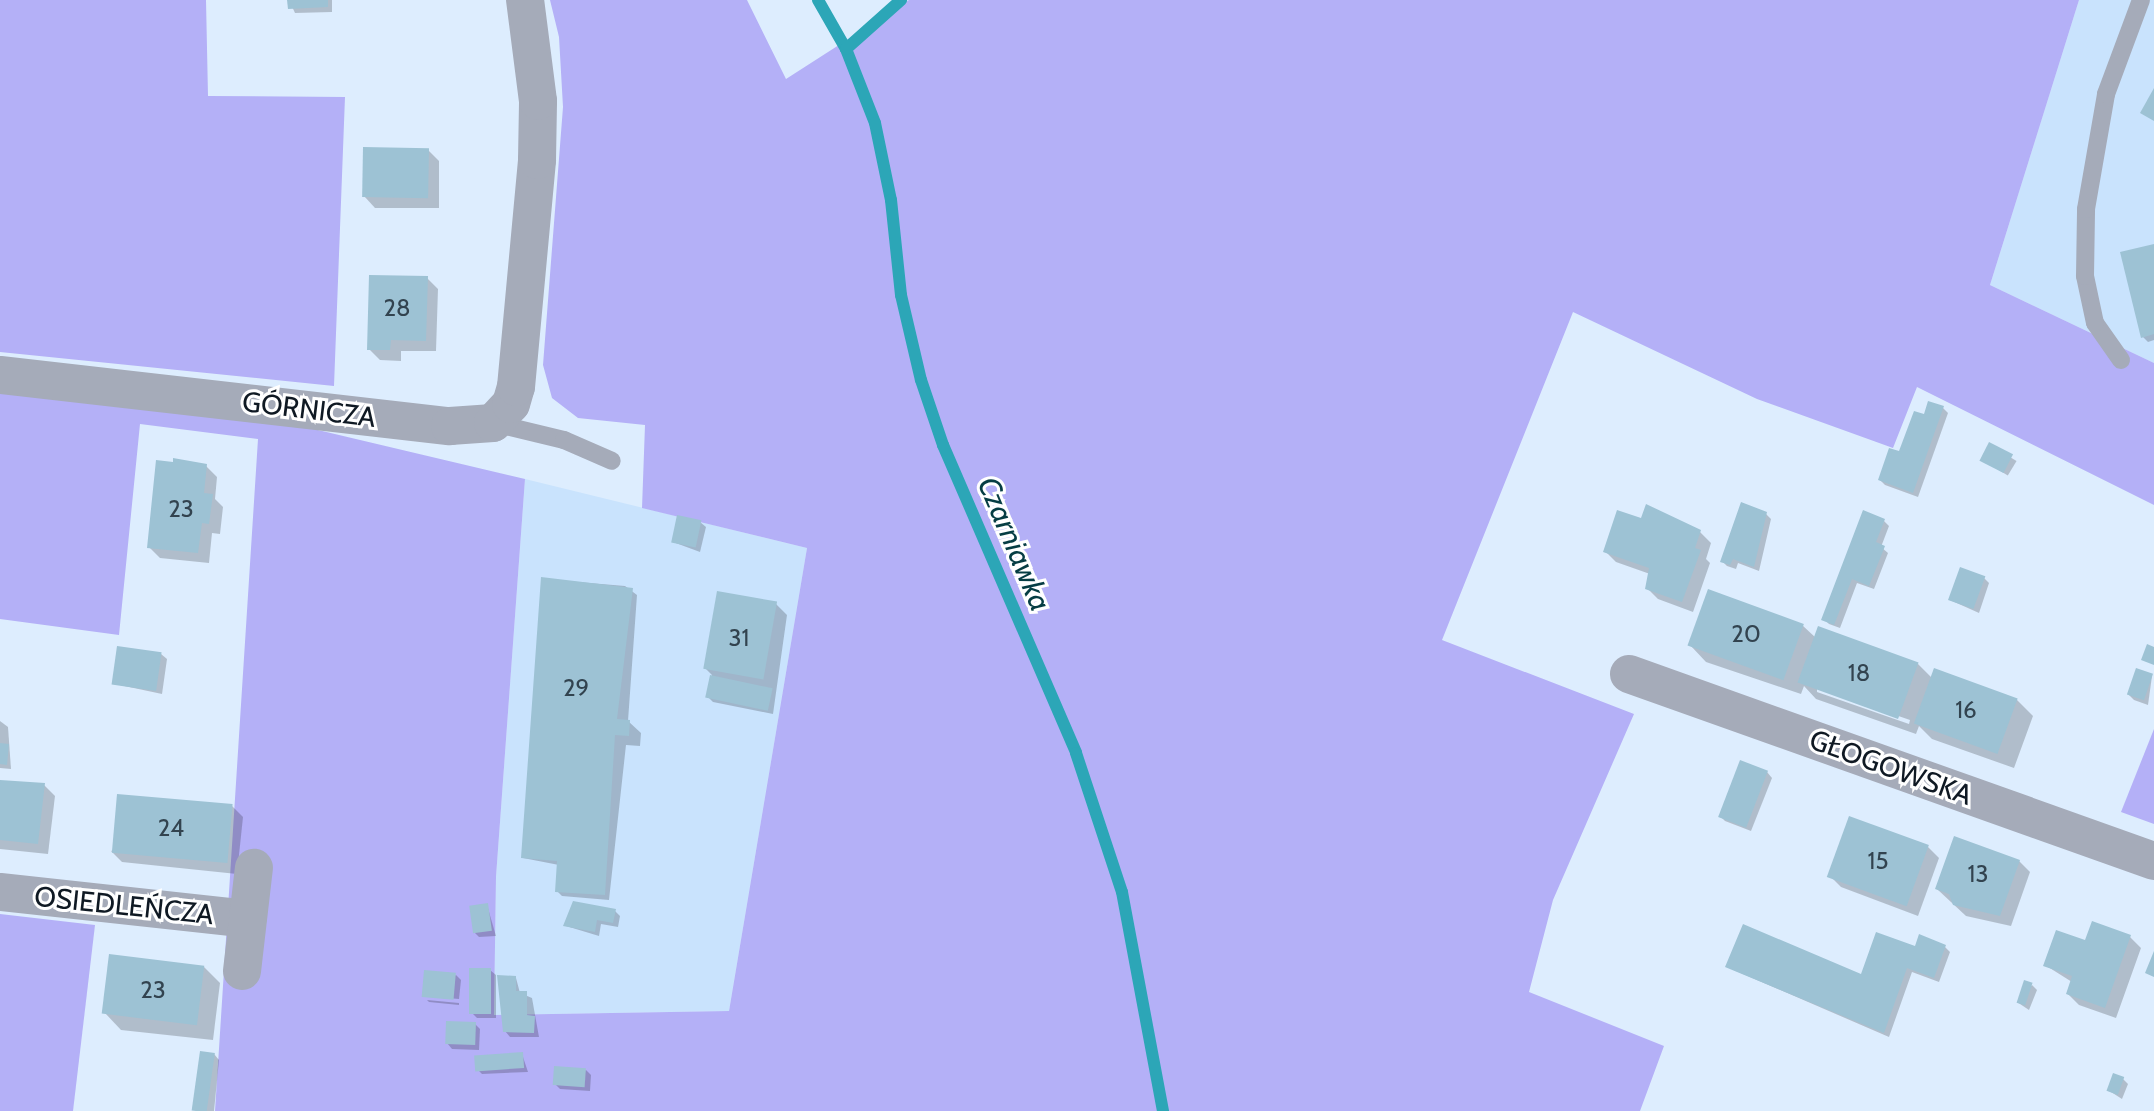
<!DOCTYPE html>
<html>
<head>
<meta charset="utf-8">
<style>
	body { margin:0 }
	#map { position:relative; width:2154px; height:1111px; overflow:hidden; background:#ddedfe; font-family:Cabin,sans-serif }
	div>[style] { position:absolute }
	.built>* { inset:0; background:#c9e3fd }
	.green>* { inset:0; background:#b4b0f7 }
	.shadow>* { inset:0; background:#0003; transform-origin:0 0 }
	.stream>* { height:12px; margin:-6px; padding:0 6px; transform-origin:6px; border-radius:6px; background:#2ca6b7 }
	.building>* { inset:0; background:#9dc2d4; transform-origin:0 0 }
	.lane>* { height:18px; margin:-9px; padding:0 9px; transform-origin:9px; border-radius:9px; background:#a5abb9 }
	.street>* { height:38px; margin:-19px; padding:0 19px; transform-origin:19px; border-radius:19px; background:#a5abb9 }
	span { translate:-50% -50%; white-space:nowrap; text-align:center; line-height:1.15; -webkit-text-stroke:6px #fff; paint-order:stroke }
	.number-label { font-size:24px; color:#32434f }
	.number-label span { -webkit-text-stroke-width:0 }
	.street-label { font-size:28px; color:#0f1923 }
	.water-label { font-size:30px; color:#063d44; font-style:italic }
</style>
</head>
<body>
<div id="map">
	<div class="built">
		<div style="clip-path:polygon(2079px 0,2154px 0,2154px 363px,1990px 285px)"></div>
		<div style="clip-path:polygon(525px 479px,807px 548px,729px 1011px,494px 1015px,496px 877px)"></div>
	</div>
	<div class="green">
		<div style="clip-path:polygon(0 0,206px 0,208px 96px,345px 97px,334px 386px,0 352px)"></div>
		<div style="clip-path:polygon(550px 0,747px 0,786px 79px,909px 0,2079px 0,1990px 285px,2154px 363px,2154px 505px,1917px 387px,1893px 448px,1757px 399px,1573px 312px,1442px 640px,1634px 714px,1553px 900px,1529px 992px,1664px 1046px,1640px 1111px,215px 1111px,258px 439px,140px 424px,119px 635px,0 619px,0 391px,263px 417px,525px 479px,496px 877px,494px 1015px,729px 1011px,807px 548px,642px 508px,645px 425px,578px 418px,552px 398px,543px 365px,563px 107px,559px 37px)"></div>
		<div style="clip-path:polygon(2154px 729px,2154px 824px,2121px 812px)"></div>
		<div style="clip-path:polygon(0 914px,95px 925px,73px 1111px,0 1111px)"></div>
	</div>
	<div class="shadow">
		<div style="clip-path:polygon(289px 0,332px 0,332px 12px,295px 13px)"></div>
		<div style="clip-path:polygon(428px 150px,439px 161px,439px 208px,375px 208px,364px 196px)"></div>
		<div style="clip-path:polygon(2154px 246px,2154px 340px,2148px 342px,2143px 337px)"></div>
		<div style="clip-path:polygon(427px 278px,438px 289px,436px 351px,401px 351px,401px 361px,380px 360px,369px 349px)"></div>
		<div style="clip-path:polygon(1943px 408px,1948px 413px,1918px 497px,1885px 485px,1880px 480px,1925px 417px)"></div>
		<div style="left:1990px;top:445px;width:31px;height:17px;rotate:31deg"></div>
		<div style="clip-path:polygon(206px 466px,217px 477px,215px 499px,223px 507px,220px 534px,212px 533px,209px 563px,160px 558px,149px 547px)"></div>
		<div style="clip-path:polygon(1766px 514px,1771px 519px,1759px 571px,1738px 563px,1736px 569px,1727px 566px,1722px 561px)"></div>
		<div style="clip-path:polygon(1642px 521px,1700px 532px,1711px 543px,1706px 559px,1710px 563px,1693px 612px,1658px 599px,1647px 588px,1650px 574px,1616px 562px,1605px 551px)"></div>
		<div style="clip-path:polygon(1884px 521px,1889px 526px,1881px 547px,1888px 553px,1874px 589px,1857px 583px,1840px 628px,1829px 624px,1824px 619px)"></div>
		<div style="clip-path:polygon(700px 522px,706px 527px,700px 552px,673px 542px)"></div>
		<div style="clip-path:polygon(1984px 578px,1989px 583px,1979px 613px,1950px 600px)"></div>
		<div style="clip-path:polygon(542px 579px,625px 586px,637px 595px,628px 721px,641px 733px,640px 746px,626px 745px,609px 900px,562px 896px,557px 891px,559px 865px,523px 858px)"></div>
		<div style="clip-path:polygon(776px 604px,787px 615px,773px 714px,713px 702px,708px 697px,712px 675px,705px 668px)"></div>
		<div style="clip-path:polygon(evenodd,1802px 625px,1816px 638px,1918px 664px,1932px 678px,2017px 700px,2033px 716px,2014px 768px,1932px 739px,1919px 726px,1916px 734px,1816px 699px,1804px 686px,1801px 694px,1706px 662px,1690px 645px,1802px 625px,1817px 688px,1910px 720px,1909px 724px,1817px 692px,1817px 688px)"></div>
		<div style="clip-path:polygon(161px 654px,167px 659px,162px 694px,115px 684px)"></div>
		<div style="clip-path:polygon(2152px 676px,2148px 705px,2134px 700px,2129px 695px)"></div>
		<div style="clip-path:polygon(0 721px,8px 727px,11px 769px,0 768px)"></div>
		<div style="clip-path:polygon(1767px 772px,1772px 778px,1751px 831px,1725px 821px,1720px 816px)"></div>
		<div style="clip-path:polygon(0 782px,44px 785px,55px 796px,48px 854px,0 849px)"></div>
		<div style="clip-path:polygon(232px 806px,243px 817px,237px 874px,122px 862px,111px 851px)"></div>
		<div style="clip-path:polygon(1928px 847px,1939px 858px,1918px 916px,1841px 887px,1830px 876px)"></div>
		<div style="clip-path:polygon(2019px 861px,2030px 872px,2011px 926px,1966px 916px,1937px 889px)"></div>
		<div style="clip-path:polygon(487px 905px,496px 936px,479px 937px,474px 932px)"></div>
		<div style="clip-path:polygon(615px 911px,620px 916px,618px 927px,601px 924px,599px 936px,566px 926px)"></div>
		<div style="clip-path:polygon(2130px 937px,2141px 948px,2116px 1018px,2079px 1005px,2068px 994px,2072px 982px,2045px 965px,2086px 943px)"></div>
		<div style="clip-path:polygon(1945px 947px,1950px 952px,1939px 982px,1912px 972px,1889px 1037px,1727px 967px,1862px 976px,1916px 948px)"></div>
		<div style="clip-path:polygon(204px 967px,220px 983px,213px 1040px,121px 1030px,105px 1013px)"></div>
		<div style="clip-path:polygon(490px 970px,496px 975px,496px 1018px,477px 1018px,472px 1013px)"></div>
		<div style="clip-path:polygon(456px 975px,461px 980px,459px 999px,424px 996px)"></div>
		<div style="clip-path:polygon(516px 978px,520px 993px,532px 998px,539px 1037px,510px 1037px,505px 1031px)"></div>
		<div style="clip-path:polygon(2032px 985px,2037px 990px,2029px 1010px,2017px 1002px)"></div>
		<div style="clip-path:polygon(427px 1000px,459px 1003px,459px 1005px,429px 1002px)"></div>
		<div style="clip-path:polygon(475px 1024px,480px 1029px,479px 1050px,452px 1049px,447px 1043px)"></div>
		<div style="clip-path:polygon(214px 1054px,219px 1060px,214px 1111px,196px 1111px)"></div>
		<div style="clip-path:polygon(522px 1054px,528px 1072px,482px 1074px,477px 1069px)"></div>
		<div style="clip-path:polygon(586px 1070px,591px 1075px,590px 1091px,560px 1089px,555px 1084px)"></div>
		<div style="clip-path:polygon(2123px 1079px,2128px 1084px,2122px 1099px,2108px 1090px)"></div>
	</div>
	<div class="stream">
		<div style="left:818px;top:0;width:56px;rotate:60.3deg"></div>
		<div style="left:846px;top:49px;width:79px;rotate:68.6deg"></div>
		<div style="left:875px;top:123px;width:79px;rotate:78.3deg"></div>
		<div style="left:891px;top:200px;width:96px;rotate:84deg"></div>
		<div style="left:901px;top:295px;width:87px;rotate:76.8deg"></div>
		<div style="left:921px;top:380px;width:69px;rotate:71.3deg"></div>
		<div style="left:943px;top:445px;width:335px;rotate:66.6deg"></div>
		<div style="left:1076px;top:753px;width:146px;rotate:71.7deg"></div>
		<div style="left:1122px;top:892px;width:223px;rotate:79.4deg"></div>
		<div style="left:846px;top:49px;width:74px;rotate:-41.7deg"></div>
	</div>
	<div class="building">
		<div style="clip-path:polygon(287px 0,328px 0,328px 7px,288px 9px)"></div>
		<div style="clip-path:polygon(2154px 88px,2154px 121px,2140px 113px)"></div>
		<div style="left:363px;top:147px;width:66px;height:50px;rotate:1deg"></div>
		<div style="clip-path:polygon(2154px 244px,2154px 334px,2141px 338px,2120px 252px)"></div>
		<div style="clip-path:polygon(369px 275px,428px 276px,426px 341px,391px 340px,390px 350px,367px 350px)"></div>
		<div style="clip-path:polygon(1928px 401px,1944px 406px,1913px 493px,1878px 480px,1889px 448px,1899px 451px,1914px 411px,1924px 414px)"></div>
		<div style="left:1989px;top:442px;width:27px;height:21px;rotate:27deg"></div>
		<div style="clip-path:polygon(173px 458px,207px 464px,204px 493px,213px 494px,209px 524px,202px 523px,198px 553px,147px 548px,156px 460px,173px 462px)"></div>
		<div style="clip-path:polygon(1741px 502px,1767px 512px,1754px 567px,1733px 559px,1730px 565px,1720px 562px)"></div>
		<div style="clip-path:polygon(1646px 504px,1701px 530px,1695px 548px,1701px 550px,1682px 602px,1645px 589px,1649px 568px,1603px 552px,1617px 510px,1641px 518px)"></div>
		<div style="clip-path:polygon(1863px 510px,1885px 519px,1876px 542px,1885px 546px,1869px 586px,1852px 579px,1834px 625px,1821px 620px)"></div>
		<div style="left:677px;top:515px;width:25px;height:28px;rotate:12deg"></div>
		<div style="left:1960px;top:567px;width:27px;height:35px;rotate:20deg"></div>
		<div style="clip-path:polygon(541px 577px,633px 588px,617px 719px,630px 720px,629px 736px,615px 735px,605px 895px,555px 892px,557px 861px,521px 858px)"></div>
		<div style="left:1708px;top:589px;width:102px;height:60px;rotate:20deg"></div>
		<div style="left:717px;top:591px;width:61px;height:79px;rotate:10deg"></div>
		<div style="left:1818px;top:626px;width:107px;height:60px;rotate:20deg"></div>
		<div style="clip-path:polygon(2147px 644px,2154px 647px,2154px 665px,2141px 660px)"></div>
		<div style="left:117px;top:646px;width:45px;height:39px;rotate:8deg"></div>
		<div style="left:1934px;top:668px;width:89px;height:59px;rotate:20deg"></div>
		<div style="left:2136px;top:668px;width:18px;height:28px;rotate:19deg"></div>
		<div style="left:710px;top:675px;width:64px;height:23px;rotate:12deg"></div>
		<div style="clip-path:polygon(0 743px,9px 744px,7px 765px,0 764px)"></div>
		<div style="left:1740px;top:760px;width:30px;height:61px;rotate:21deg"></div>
		<div style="clip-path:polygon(0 780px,45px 783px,38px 844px,0 840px)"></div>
		<div style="left:117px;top:794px;width:116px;height:59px;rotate:5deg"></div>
		<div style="left:1849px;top:816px;width:85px;height:65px;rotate:20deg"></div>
		<div style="clip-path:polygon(1954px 836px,2020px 860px,2000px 916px,1953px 905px,1949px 894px,1935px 889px)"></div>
		<div style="clip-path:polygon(573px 901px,616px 909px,613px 923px,597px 920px,595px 932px,563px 926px)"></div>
		<div style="left:488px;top:903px;width:28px;height:19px;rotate:82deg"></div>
		<div style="clip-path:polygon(2092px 921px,2131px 935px,2105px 1008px,2066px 994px,2072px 976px,2043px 966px,2056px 930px,2085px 940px)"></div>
		<div style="clip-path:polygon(1743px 924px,1861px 974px,1876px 932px,1915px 946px,1919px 934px,1946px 945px,1934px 978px,1907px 968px,1884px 1033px,1725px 967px)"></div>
		<div style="clip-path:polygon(2154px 951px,2154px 977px,2145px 973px)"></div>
		<div style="left:109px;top:954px;width:96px;height:60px;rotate:7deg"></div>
		<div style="left:469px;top:968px;width:22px;height:46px"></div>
		<div style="left:424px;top:970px;width:32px;height:27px;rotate:5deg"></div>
		<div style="clip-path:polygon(497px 975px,516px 976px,516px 991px,527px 991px,527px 1015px,535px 1016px,534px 1033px,503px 1032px)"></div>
		<div style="left:2024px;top:980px;width:9px;height:24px;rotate:18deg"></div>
		<div style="left:446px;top:1021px;width:30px;height:23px;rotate:2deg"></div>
		<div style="left:200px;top:1051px;width:15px;height:60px;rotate:8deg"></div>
		<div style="left:523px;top:1052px;width:16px;height:49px;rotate:86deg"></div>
		<div style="left:554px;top:1066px;width:32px;height:19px;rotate:4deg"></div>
		<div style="left:2113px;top:1073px;width:12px;height:19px;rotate:20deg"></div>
	</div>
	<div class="lane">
		<div style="left:2121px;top:360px;width:45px;rotate:-125.1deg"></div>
		<div style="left:2095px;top:323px;width:48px;rotate:-102deg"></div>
		<div style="left:2085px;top:276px;width:67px;rotate:-89.1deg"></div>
		<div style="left:2086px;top:209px;width:117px;rotate:-80.1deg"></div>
		<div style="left:2106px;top:94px;width:100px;rotate:-69.6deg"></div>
		<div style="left:493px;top:423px;width:73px;rotate:13.5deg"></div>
		<div style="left:564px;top:440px;width:52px;rotate:23.6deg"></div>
	</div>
	<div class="street">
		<div style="left:0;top:375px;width:453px;rotate:6.5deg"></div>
		<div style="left:450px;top:426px;width:43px;rotate:-4deg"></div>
		<div style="left:493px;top:423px;width:26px;rotate:-47deg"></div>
		<div style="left:511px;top:404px;width:18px;rotate:-74deg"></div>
		<div style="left:516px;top:387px;width:228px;rotate:-84.7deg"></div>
		<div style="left:537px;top:160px;width:59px;rotate:-89deg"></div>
		<div style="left:538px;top:101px;width:102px;rotate:-97.3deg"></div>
		<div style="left:1629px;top:674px;width:557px;rotate:19.61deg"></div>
		<div style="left:0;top:892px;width:249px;rotate:6.2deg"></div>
		<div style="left:242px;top:971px;width:104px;rotate:-83.4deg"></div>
	</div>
	<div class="number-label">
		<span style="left:397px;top:308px">28</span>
		<span style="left:181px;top:509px">23</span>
		<span style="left:1746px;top:634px">20</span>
		<span style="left:739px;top:638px">31</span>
		<span style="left:1859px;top:673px">18</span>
		<span style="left:576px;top:688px">29</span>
		<span style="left:1966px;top:710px">16</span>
		<span style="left:171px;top:828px">24</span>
		<span style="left:1878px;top:861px">15</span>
		<span style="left:1978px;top:874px">13</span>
		<span style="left:153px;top:990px">23</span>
	</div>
	<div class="street-label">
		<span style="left:309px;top:409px;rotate:7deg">GÓRNICZA</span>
		<span style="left:1891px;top:767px;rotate:20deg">GŁOGOWSKA</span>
		<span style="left:124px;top:905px;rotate:6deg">OSIEDLEŃCZA</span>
	</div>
	<div class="water-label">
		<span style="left:1014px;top:544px;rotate:67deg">Czarniawka</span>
	</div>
</div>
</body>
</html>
